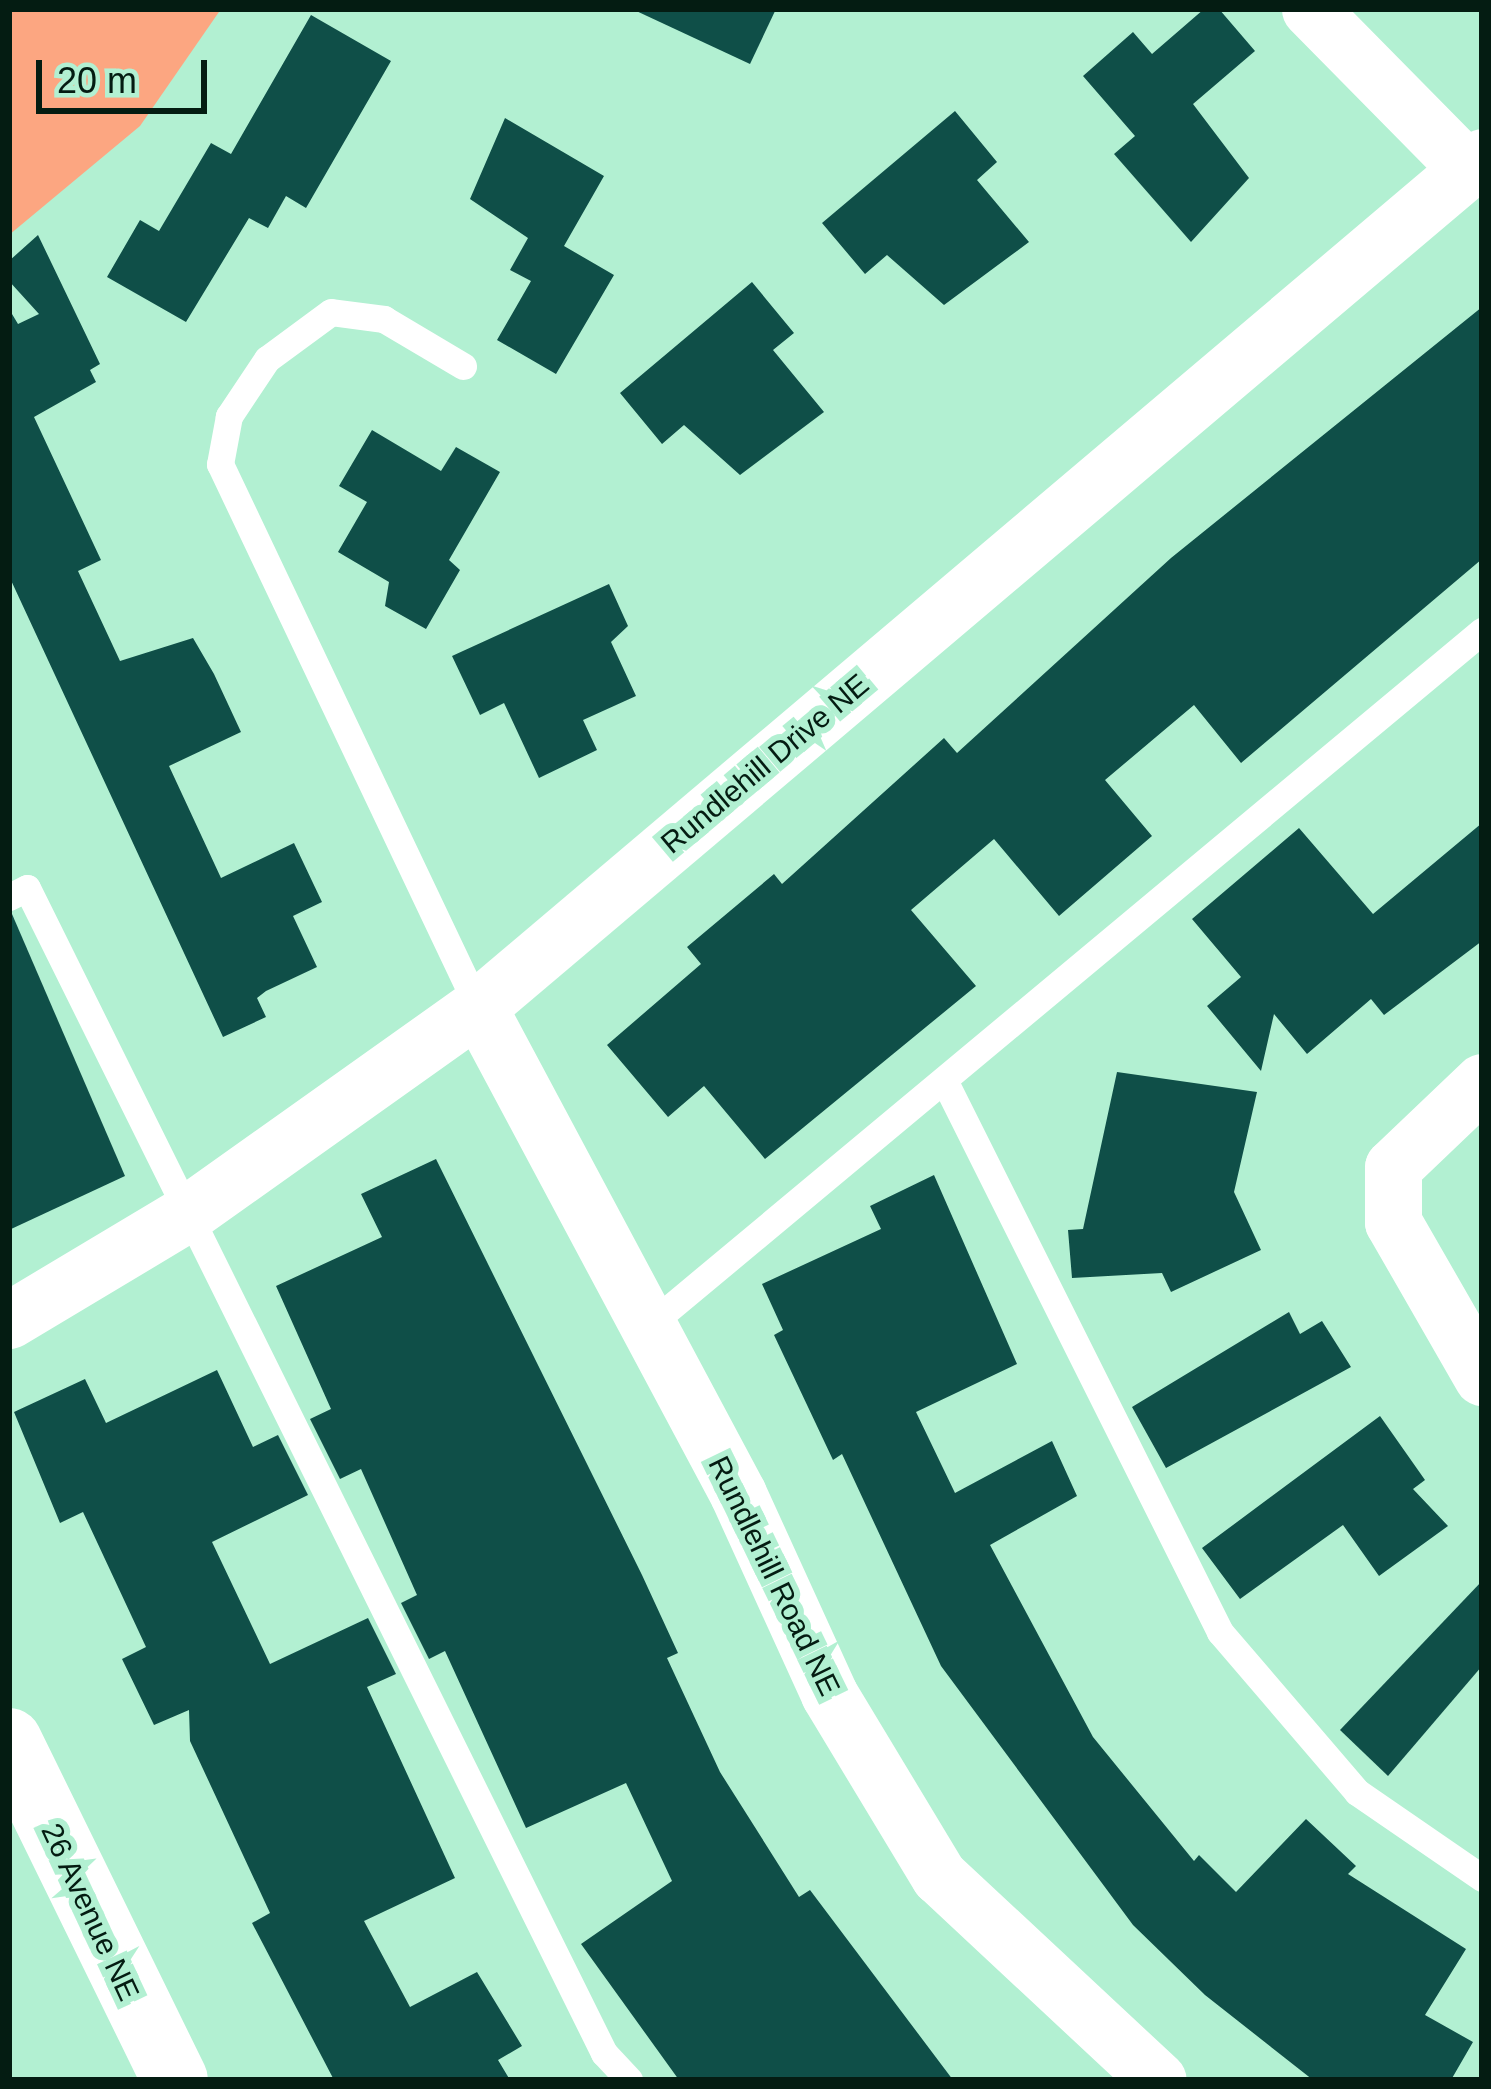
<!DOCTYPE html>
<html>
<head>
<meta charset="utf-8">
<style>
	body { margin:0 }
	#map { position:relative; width:1491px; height:2089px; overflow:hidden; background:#b2f0d2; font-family:Arial,sans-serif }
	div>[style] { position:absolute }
	.green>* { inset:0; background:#fca681 }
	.building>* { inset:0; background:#0f4f48 }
	.service>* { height:27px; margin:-13.5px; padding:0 13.5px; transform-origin:13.5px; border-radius:13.5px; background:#fff }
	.minor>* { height:57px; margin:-28.5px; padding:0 28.5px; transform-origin:28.5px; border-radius:28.5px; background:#fff }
	.tertiary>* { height:66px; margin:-33px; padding:0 33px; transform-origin:33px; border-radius:33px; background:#fff }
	span { translate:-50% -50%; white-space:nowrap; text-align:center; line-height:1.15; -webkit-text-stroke:12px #b2f0d2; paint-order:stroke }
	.street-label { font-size:30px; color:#041c12 }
	.frame { position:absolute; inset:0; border:12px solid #041c12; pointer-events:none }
	.scale { position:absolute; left:36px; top:60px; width:171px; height:54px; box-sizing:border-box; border:6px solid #041c12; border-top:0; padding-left:15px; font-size:36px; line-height:42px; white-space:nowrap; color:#041c12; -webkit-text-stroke:9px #b2f0d2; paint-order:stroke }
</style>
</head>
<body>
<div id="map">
	<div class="green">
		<div style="clip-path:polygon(9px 9px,221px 9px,140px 126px,9px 235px)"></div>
	</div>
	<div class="building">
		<div style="clip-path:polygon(632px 9px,776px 9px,750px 64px)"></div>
		<div style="clip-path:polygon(1204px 9px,1219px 9px,1255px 51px,1193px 104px,1249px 178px,1191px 242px,1114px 154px,1135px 136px,1083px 76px,1133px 32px,1152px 54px)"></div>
		<div style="clip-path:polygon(311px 15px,391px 61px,306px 208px,286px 196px,268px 228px,249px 218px,186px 322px,107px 277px,140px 220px,159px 231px,211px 143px,231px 154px)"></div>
		<div style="clip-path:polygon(955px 111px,997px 162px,977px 180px,1029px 242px,944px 305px,887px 255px,865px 274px,822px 223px)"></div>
		<div style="clip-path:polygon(505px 118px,604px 176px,564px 246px,614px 275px,556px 374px,497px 340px,531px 281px,510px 270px,528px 238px,470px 199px)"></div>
		<div style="clip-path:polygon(38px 235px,100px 364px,90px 370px,96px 382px,34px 417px,101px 560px,78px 571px,120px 661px,193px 638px,214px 674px,241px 732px,169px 766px,221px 878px,294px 843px,322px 902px,293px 916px,317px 967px,266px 991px,257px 998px,266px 1017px,223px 1037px,9px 576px,9px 309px,18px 324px,39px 314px,9px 281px,9px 261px)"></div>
		<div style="clip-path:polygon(752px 282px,794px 333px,773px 350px,824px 412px,740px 475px,684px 425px,662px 444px,620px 393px)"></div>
		<div style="clip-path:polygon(1482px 307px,1482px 559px,1241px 763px,1194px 705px,1105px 780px,1152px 836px,1059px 916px,994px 839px,911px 910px,976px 986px,765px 1159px,704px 1086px,668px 1117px,607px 1045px,701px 964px,687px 947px,774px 874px,782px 884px,944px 738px,957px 753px,1171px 558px)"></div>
		<div style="clip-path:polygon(372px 430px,441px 471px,456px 447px,500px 472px,449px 560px,460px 570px,426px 629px,385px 606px,389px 582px,338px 552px,367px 502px,339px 486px)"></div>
		<div style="clip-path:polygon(609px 584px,628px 626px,611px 642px,636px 696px,583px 720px,597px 750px,539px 778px,504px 703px,480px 715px,452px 656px)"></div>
		<div style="clip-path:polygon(1482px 823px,1482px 941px,1384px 1015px,1371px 999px,1307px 1054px,1274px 1014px,1261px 1071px,1207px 1006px,1241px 977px,1192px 919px,1299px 828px,1373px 914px)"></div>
		<div style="clip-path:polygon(12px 914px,125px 1176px,9px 1230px,9px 915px)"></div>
		<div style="clip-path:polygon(1117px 1072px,1257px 1092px,1234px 1192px,1261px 1250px,1171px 1292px,1162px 1273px,1072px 1278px,1068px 1230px,1083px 1229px)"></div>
		<div style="clip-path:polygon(436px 1159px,642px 1575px,678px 1653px,667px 1658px,720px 1772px,799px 1897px,810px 1890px,953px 2080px,679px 2080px,581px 1944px,672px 1881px,626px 1783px,526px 1828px,445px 1651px,429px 1659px,401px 1603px,417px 1595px,361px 1469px,340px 1479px,310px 1419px,331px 1409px,276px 1286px,382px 1237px,361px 1194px)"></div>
		<div style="clip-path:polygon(934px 1175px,1017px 1364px,916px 1412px,955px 1493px,1052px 1441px,1077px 1496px,990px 1545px,1093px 1737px,1194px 1861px,1199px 1855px,1236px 1892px,1306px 1819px,1356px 1866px,1348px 1874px,1466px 1949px,1425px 2015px,1473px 2042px,1451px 2080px,1313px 2080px,1205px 1995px,1133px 1925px,941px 1666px,842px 1454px,833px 1460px,774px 1335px,783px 1330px,762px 1284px,881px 1229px,870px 1206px)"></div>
		<div style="clip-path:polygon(1289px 1312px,1300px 1334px,1322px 1321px,1351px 1367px,1166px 1468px,1132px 1407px)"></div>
		<div style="clip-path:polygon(217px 1370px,253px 1447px,278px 1435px,308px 1495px,212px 1542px,270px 1664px,368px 1618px,396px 1674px,367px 1687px,455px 1878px,364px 1921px,410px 2007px,477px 1972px,522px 2046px,498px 2060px,510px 2080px,334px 2080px,252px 1923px,270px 1913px,190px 1741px,189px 1710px,154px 1725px,122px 1659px,146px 1647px,83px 1512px,60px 1523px,14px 1412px,85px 1379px,106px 1423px)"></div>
		<div style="clip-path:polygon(1380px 1416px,1425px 1480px,1413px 1489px,1448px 1526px,1379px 1576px,1343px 1525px,1240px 1599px,1202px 1548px)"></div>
		<div style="clip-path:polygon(1482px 1581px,1482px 1666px,1388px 1776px,1340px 1730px)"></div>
	</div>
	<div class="service">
		<div style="left:463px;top:366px;width:92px;rotate:-149.3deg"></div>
		<div style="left:384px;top:319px;width:53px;rotate:-172.5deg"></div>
		<div style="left:331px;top:312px;width:79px;rotate:143.7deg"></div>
		<div style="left:267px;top:359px;width:69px;rotate:123.7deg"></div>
		<div style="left:229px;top:416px;width:49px;rotate:100.6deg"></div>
		<div style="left:220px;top:464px;width:601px;rotate:64.59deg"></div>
		<div style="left:9px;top:897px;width:20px;rotate:-27deg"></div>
		<div style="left:27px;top:888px;width:1300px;rotate:63.65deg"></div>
		<div style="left:604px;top:2053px;width:37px;rotate:47deg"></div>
		<div style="left:945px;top:1082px;width:615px;rotate:63.43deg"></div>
		<div style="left:1220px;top:1632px;width:211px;rotate:49.4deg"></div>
		<div style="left:1357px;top:1792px;width:152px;rotate:34.5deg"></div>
		<div style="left:648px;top:1326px;width:1086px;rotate:-39.81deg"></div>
	</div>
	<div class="minor">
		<div style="left:1310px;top:9px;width:225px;rotate:45.4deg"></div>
		<div style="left:478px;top:1007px;width:552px;rotate:61.9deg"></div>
		<div style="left:738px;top:1494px;width:220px;rotate:65.5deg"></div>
		<div style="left:829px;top:1694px;width:213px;rotate:58.9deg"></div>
		<div style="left:939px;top:1876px;width:299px;rotate:43deg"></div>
		<div style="left:1482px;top:1082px;width:123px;rotate:136.3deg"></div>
		<div style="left:1393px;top:1167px;width:55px;rotate:90deg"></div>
		<div style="left:1393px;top:1222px;width:179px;rotate:60.1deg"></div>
		<div style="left:9px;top:1320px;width:209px;rotate:-30.9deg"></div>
		<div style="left:188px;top:1213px;width:356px;rotate:-35.4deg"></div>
		<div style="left:478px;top:1007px;width:1315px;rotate:-40.25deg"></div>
	</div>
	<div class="tertiary">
		<div style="left:9px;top:1741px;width:377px;rotate:63.9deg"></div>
	</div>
	<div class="street-label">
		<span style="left:765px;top:764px;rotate:-40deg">Rundlehill Drive NE</span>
		<span style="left:774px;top:1576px;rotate:64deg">Rundlehill Road NE</span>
		<span style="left:90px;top:1912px;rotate:65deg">26 Avenue NE</span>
	</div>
	<div class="frame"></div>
	<div class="scale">20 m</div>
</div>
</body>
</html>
